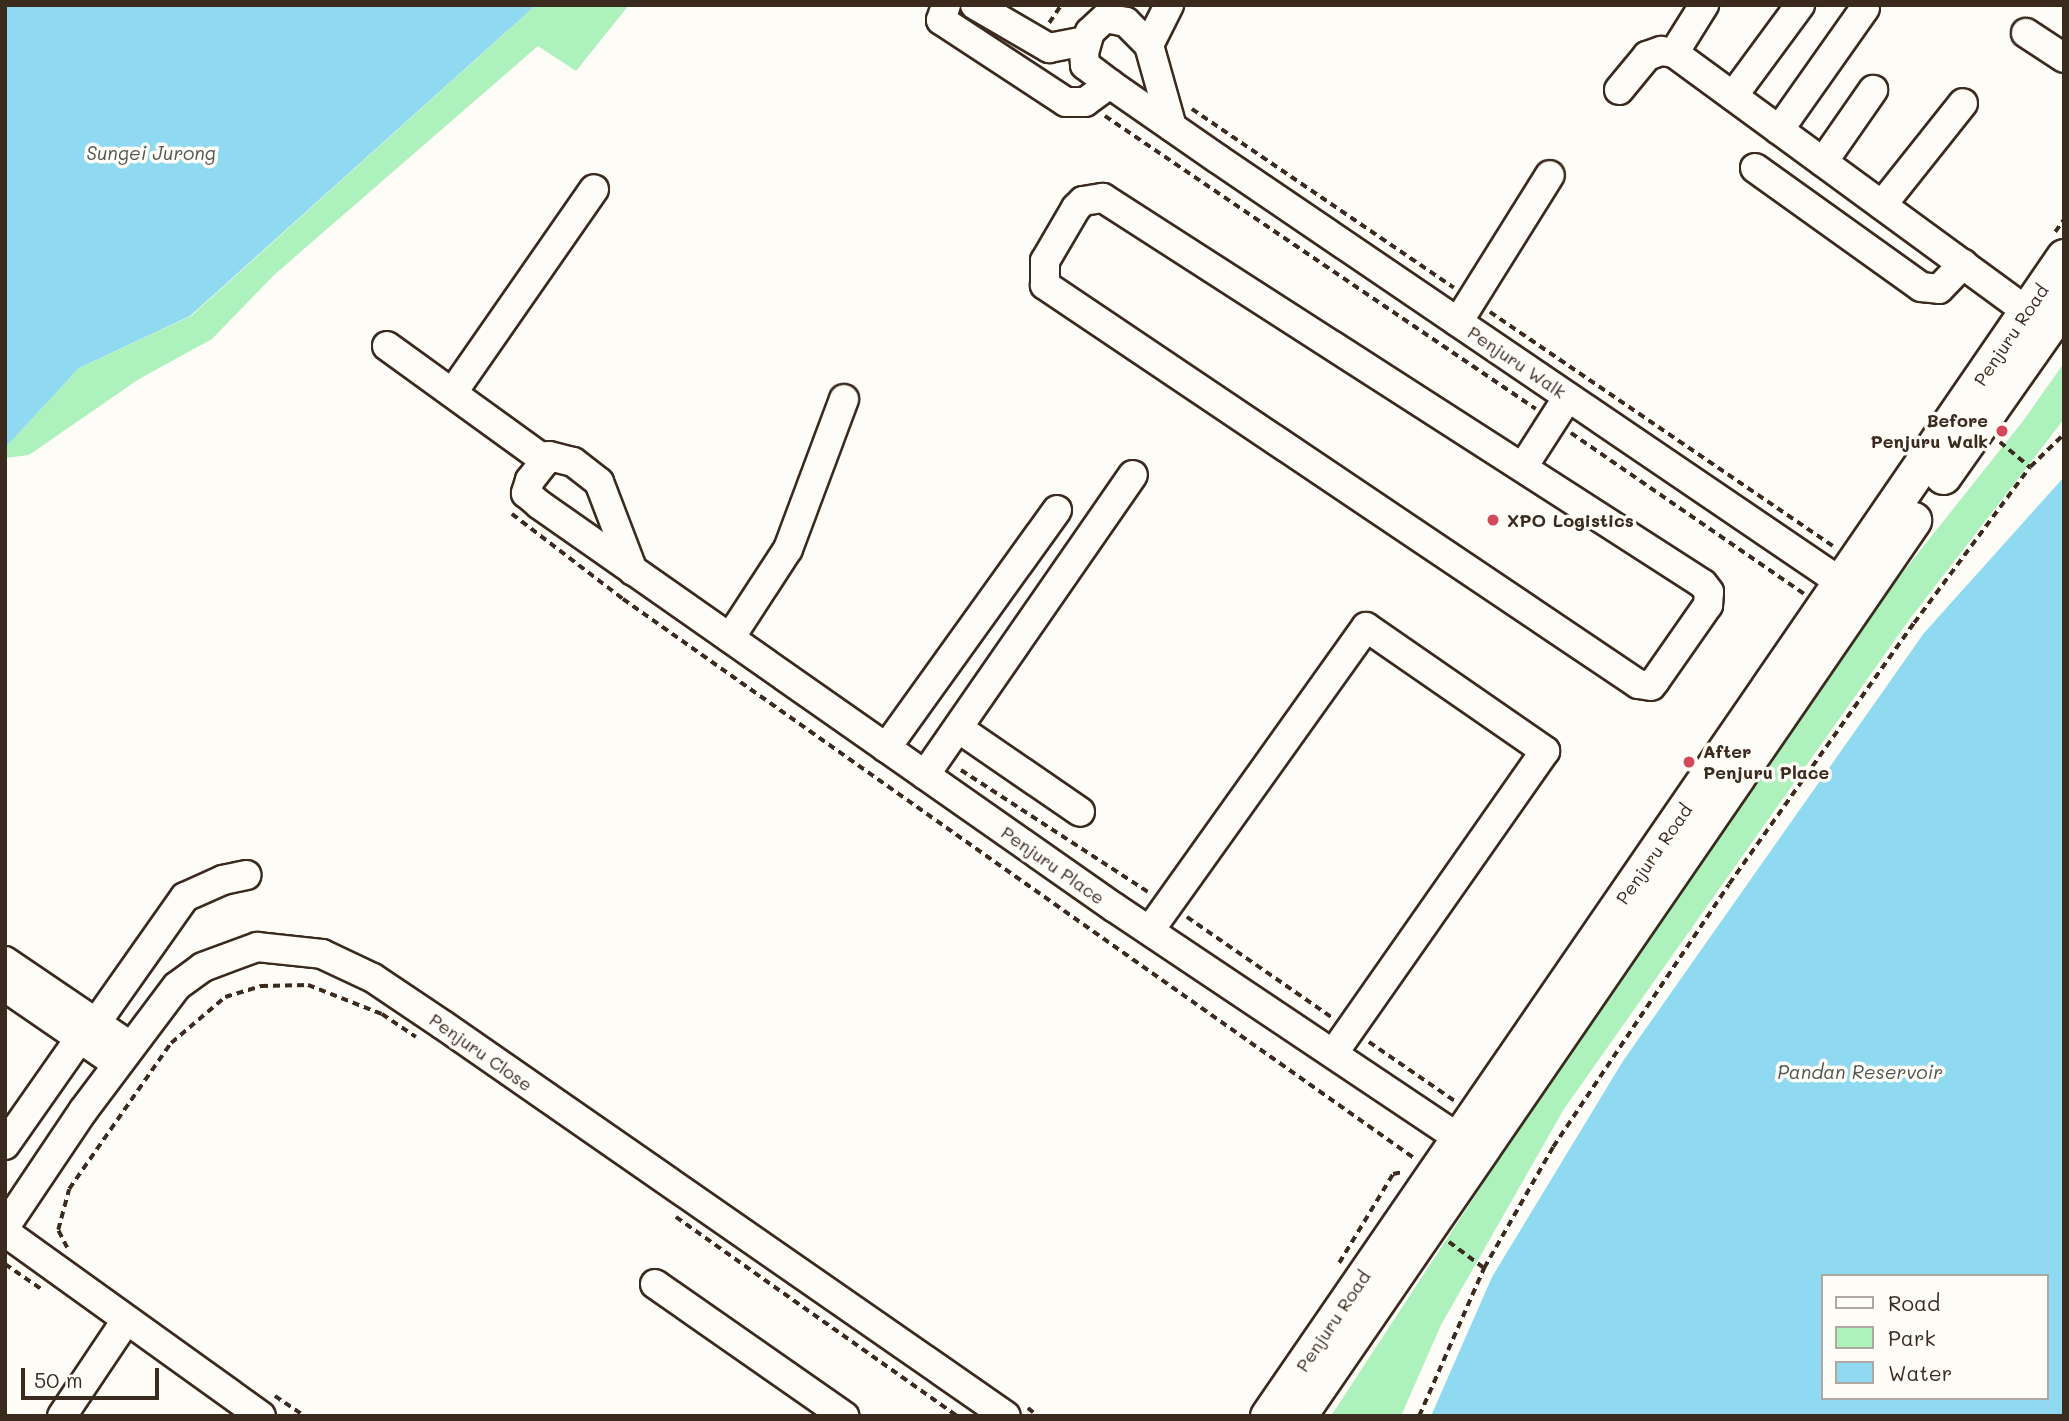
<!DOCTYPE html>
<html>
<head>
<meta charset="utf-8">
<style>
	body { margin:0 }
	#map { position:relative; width:2069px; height:1421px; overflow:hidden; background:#fdfcf7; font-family:Mali,sans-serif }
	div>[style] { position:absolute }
	.green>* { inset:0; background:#adf1bc }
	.water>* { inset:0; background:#8fdaf0 }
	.path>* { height:3.5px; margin-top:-1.75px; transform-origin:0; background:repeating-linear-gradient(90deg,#3b2a1e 0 7px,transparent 0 12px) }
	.roads { filter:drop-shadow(2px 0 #3b2a1e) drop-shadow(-2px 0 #3b2a1e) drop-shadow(0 2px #3b2a1e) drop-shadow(0 -2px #3b2a1e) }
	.minor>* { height:28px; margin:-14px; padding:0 14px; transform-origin:14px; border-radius:14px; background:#fdfcf7 }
	.major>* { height:35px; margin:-17.5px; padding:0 17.5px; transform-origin:17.5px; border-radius:17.5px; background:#fdfcf7 }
	.dots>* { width:19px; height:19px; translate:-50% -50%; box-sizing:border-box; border:4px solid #fdfcf7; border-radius:50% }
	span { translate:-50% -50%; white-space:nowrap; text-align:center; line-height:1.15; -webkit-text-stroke:7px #fdfcf7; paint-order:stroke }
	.street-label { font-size:18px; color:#3b2a1e }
	.poi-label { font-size:18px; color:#3b2a1e; font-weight:700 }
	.right { translate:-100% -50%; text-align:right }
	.left { translate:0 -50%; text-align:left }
	.water-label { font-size:19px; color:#505652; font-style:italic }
	.frame { position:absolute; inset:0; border:7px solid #3b2a1e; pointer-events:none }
	.legend { position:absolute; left:1821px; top:1274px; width:228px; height:126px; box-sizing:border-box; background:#fdfcf7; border:2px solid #afa8a0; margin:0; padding:9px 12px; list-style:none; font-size:21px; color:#3b2a1e }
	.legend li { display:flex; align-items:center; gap:14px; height:35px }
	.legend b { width:35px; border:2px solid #afa8a0 }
	.scale { position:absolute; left:21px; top:1368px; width:138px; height:32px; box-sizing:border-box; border:4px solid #3b2a1e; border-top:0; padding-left:9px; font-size:21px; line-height:24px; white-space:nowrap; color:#3b2a1e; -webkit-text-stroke:5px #fdfcf7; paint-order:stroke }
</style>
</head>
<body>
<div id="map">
	<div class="green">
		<div style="clip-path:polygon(536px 5px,629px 5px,576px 71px,538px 46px,274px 275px,212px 339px,139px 379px,29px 455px,5px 458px,5px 448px,79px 368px,191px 316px)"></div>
		<div style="clip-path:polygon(2064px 363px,2064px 419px,1909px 620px,1564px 1109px,1441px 1325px,1401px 1416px,1331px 1416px,1573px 1046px,1880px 601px,2023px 421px)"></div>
	</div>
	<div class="water">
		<div style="clip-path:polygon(5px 5px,536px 5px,190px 316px,79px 368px,5px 448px)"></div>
		<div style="clip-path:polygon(evenodd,2064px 477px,2064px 1416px,1431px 1416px,1492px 1277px,1623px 1061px,1924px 633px,2064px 477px,1822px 1276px,2046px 1276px,2046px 1398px,1822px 1398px,1822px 1276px)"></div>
	</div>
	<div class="path">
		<div style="left:1049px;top:23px;width:22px;rotate:-56deg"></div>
		<div style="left:1192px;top:109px;width:317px;rotate:34.3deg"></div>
		<div style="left:1105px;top:116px;width:521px;rotate:34.21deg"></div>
		<div style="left:2055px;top:232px;width:16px;rotate:-55deg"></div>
		<div style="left:1490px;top:312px;width:415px;rotate:34.3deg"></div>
		<div style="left:1571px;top:433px;width:283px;rotate:34.6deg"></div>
		<div style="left:2000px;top:442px;width:39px;rotate:40deg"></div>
		<div style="left:512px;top:514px;width:140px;rotate:37.4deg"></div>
		<div style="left:623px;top:599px;width:969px;rotate:35.25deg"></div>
		<div style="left:961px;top:770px;width:227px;rotate:33.1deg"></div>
		<div style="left:1187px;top:917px;width:178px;rotate:34.7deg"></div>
		<div style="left:1369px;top:1042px;width:104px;rotate:34.5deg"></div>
		<div style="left:676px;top:1217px;width:344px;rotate:35.3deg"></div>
		<div style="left:1449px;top:1242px;width:44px;rotate:36.6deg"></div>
		<div style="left:67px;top:1248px;width:20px;rotate:-117deg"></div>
		<div style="left:58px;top:1230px;width:42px;rotate:-75deg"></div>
		<div style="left:69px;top:1189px;width:178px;rotate:-55.1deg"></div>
		<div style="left:171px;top:1043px;width:71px;rotate:-40.4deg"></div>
		<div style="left:225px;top:997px;width:38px;rotate:-17deg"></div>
		<div style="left:261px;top:986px;width:47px;rotate:-1.2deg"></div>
		<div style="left:308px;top:985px;width:79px;rotate:21.4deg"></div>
		<div style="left:382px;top:1014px;width:41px;rotate:34.1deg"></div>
		<div style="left:1339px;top:1263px;width:104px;rotate:-58.8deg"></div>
		<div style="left:1393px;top:1174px;width:10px;rotate:-11deg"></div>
		<div style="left:5px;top:1264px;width:47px;rotate:34.7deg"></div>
		<div style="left:275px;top:1396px;width:36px;rotate:34deg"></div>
		<div style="left:1028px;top:1408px;width:13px;rotate:39deg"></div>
		<div style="left:1419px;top:1416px;width:162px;rotate:-66.3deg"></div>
		<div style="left:1484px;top:1268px;width:139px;rotate:-60.3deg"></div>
		<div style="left:1553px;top:1147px;width:316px;rotate:-56.2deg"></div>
		<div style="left:1729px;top:884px;width:320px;rotate:-54.7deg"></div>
		<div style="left:1914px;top:623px;width:194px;rotate:-53.4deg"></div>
		<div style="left:2030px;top:467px;width:47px;rotate:-44.1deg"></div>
	</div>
	<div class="roads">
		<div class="minor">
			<div style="left:946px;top:5px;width:16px;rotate:108deg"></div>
			<div style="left:941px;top:20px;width:149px;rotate:33.3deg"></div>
			<div style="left:1066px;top:102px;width:19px"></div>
			<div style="left:1085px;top:102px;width:31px;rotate:-36deg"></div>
			<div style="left:975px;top:5px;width:86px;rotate:30.2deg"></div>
			<div style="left:1049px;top:48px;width:37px;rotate:-11deg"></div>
			<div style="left:2026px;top:33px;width:45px;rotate:33.3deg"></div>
			<div style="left:1149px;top:45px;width:45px;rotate:-63.4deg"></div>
			<div style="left:1674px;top:53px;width:57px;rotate:-58deg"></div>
			<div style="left:1619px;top:90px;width:44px;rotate:-50.5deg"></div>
			<div style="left:1647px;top:56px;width:15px;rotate:-20deg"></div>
			<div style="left:1661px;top:51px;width:13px;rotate:9deg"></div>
			<div style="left:1674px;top:53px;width:437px;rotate:36.2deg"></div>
			<div style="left:1733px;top:96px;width:113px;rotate:-53.6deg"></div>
			<div style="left:1172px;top:127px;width:85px;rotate:-105.7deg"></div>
			<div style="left:1149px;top:45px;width:33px;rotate:-135deg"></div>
			<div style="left:1126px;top:22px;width:21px;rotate:-169deg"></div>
			<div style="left:1105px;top:18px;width:21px;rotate:137deg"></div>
			<div style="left:1090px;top:32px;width:22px;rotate:106deg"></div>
			<div style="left:1084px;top:53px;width:12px;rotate:85deg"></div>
			<div style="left:1085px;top:65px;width:31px;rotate:37deg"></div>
			<div style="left:1110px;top:84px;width:131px;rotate:34.8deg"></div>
			<div style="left:1218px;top:159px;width:774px;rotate:34.2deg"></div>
			<div style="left:1779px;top:130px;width:149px;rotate:-54.8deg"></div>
			<div style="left:1823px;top:162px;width:88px;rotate:-55.2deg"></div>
			<div style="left:1755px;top:168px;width:204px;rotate:35.6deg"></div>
			<div style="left:1921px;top:287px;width:18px;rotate:6deg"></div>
			<div style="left:1939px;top:289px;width:35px;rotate:-46deg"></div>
			<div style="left:1103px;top:198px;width:713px;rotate:32.75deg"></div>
			<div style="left:1703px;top:584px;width:10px;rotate:53deg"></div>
			<div style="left:1709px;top:592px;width:13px;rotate:94deg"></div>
			<div style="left:1708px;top:605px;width:93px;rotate:124.9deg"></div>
			<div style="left:1655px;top:681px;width:6px;rotate:129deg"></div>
			<div style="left:1651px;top:686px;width:13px;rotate:-171deg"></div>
			<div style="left:1638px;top:684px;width:715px;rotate:-146.07deg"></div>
			<div style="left:1045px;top:285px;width:24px;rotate:-90deg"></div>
			<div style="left:1045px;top:261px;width:61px;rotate:-59.7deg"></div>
			<div style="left:1076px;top:208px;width:10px;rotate:-45deg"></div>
			<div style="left:1083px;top:201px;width:20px;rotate:-9deg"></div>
			<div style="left:1882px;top:205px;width:130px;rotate:-51.5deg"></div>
			<div style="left:1458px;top:322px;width:173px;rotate:-58deg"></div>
			<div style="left:387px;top:346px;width:196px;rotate:35.9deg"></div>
			<div style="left:453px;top:392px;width:247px;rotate:-55.2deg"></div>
			<div style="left:1523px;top:467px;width:83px;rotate:-57.3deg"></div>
			<div style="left:633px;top:571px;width:95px;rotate:-110.9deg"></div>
			<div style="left:599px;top:482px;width:33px;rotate:-142deg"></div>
			<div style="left:573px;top:462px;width:25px;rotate:-166deg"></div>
			<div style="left:549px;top:456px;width:31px;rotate:128deg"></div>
			<div style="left:530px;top:480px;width:14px;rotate:107deg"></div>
			<div style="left:526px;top:493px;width:18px;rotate:41deg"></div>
			<div style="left:540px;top:505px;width:702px;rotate:35.03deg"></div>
			<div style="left:1115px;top:908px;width:435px;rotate:33.8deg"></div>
			<div style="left:730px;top:638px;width:106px;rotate:-56.9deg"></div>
			<div style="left:788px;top:549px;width:160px;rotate:-69.5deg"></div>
			<div style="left:958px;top:728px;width:148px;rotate:34.5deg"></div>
			<div style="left:886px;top:748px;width:293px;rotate:-54.3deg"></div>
			<div style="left:925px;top:775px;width:365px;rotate:-55.3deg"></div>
			<div style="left:1150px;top:930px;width:372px;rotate:-54.5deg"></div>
			<div style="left:1366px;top:627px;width:218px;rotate:34.7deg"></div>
			<div style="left:1545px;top:751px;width:368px;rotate:125deg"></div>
			<div style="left:5px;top:961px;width:151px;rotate:34.2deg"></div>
			<div style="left:5px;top:987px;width:136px;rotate:34.5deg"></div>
			<div style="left:96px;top:1023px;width:154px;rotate:-54.8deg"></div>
			<div style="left:185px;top:897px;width:42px;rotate:-24.1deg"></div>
			<div style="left:223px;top:880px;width:24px;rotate:-12deg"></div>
			<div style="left:5px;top:1145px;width:131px;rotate:-55deg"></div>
			<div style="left:5px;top:1227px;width:140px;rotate:-56.1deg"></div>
			<div style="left:83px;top:1111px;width:156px;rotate:-53.1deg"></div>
			<div style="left:177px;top:986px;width:32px;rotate:-36deg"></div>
			<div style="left:203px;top:967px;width:58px;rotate:-20.3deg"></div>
			<div style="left:257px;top:947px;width:65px;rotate:6.1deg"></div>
			<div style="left:322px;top:954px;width:56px;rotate:25.2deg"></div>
			<div style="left:373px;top:978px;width:84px;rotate:33.9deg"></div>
			<div style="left:443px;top:1025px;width:685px;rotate:34.78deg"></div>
			<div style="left:5px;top:1232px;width:315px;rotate:35.7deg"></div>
			<div style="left:655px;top:1284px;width:231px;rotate:34.9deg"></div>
			<div style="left:62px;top:1416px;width:113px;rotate:-56.2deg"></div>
		</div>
		<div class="major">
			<div style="left:1943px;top:476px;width:210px;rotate:-54.9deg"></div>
			<div style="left:1268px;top:1416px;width:1406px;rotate:-55.52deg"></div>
			<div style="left:1298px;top:1416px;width:1087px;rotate:-55.53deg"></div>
		</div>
	</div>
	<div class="dots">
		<div style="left:2002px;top:431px;background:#d1495b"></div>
		<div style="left:1493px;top:520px;background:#d1495b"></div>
		<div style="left:1689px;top:762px;background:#d1495b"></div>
	</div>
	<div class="street-label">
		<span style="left:2011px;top:335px;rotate:-56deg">Penjuru Road</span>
		<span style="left:1517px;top:362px;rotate:34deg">Penjuru Walk</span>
		<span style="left:1654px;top:854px;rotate:-55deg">Penjuru Road</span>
		<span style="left:1053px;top:865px;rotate:35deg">Penjuru Place</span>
		<span style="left:481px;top:1052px;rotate:35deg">Penjuru Close</span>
		<span style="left:1333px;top:1321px;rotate:-56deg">Penjuru Road</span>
	</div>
	<div class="poi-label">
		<span class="right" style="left:1988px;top:431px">Before<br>Penjuru Walk</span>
		<span class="left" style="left:1507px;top:520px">XPO Logistics</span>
		<span class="left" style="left:1703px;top:762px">After<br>Penjuru Place</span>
	</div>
	<div class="water-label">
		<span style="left:151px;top:153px">Sungei Jurong</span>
		<span style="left:1860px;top:1072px">Pandan Reservoir</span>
	</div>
	<div class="frame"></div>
	<ul class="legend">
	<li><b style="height:9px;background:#fdfcf7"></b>Road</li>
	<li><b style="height:19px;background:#adf1bc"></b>Park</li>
	<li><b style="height:19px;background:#8fdaf0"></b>Water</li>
	</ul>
	<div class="scale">50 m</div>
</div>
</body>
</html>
